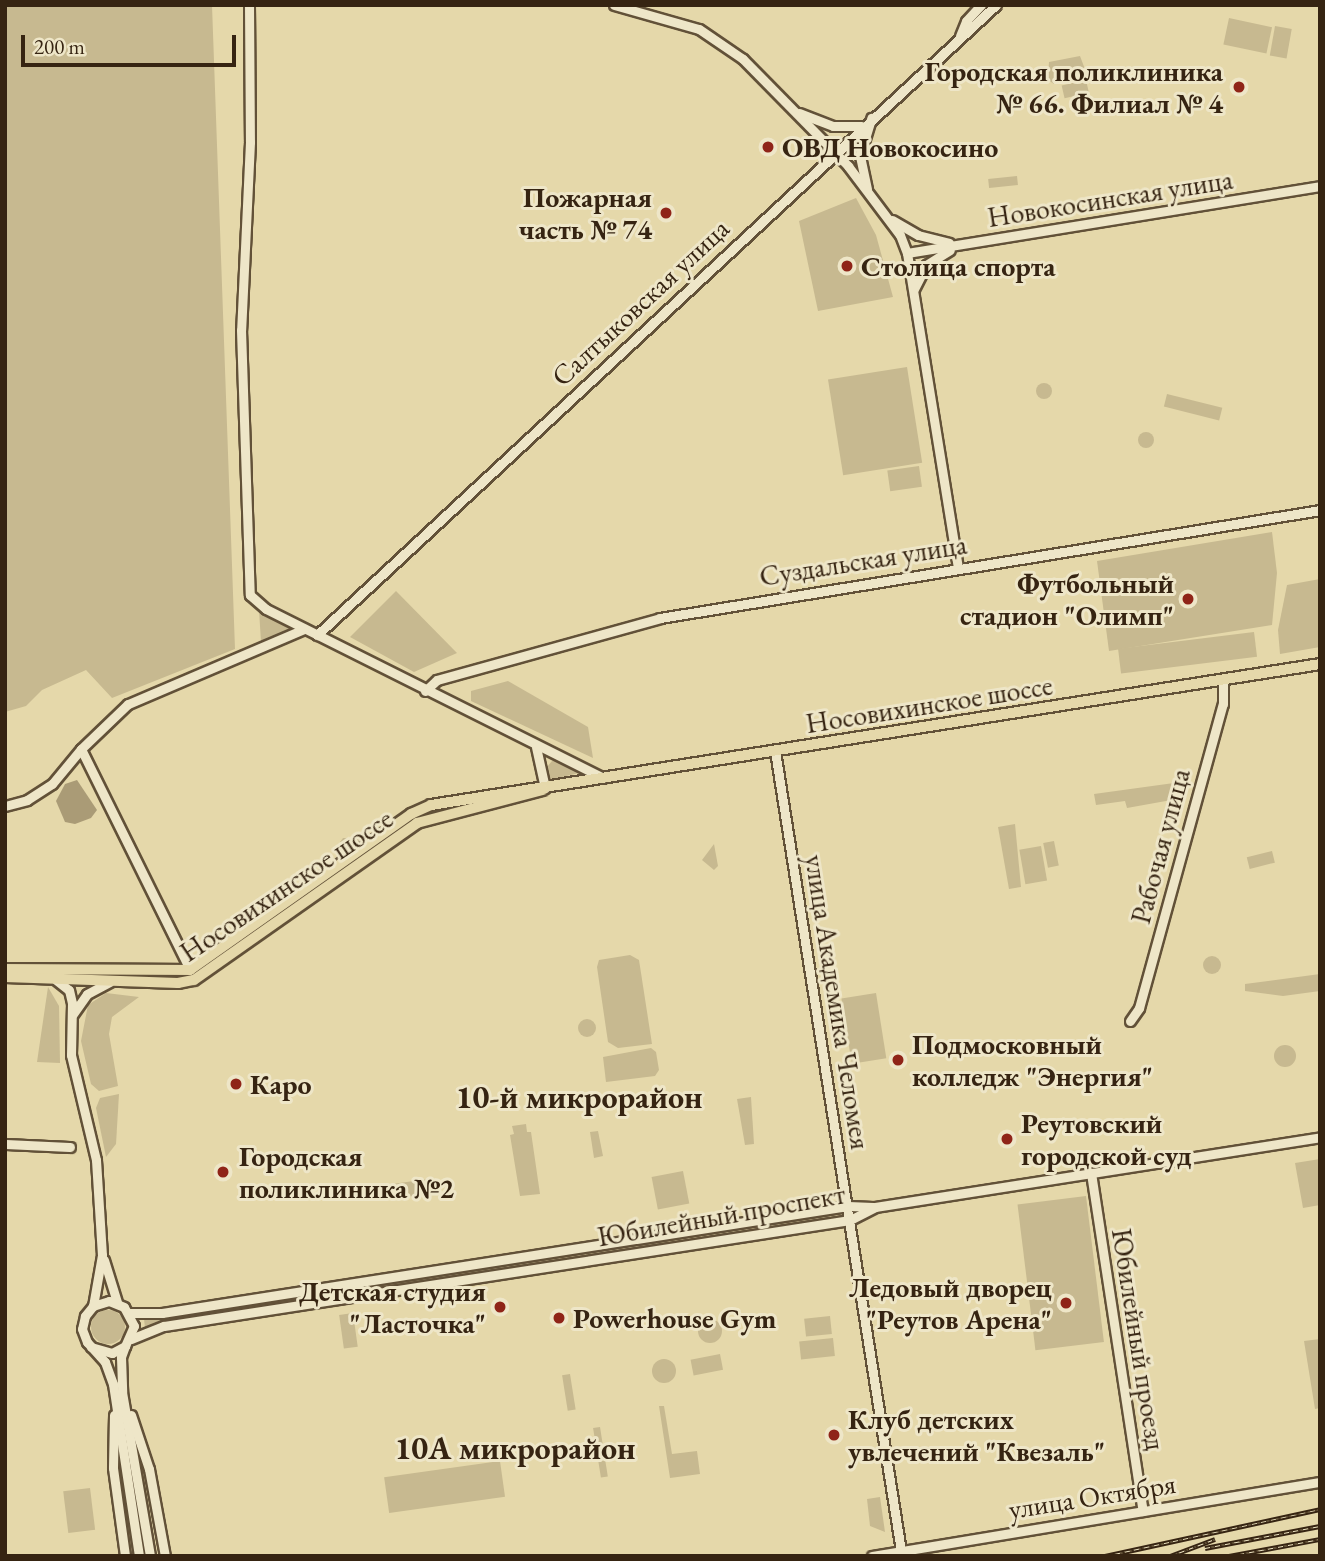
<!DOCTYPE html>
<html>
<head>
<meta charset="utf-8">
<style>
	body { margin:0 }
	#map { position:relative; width:1325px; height:1561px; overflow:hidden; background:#e5d8aa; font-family:"EB Garamond",serif }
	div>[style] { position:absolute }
	.green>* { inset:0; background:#c7b990; transform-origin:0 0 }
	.round { border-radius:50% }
	.water>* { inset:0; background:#aa9b76 }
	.roads { filter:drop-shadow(2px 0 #625138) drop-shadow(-2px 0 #625138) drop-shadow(0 2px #625138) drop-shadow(0 -2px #625138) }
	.minor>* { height:9px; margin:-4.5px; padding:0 4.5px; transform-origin:4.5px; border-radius:4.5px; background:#eee6c8 }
	.major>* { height:10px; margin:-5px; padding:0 5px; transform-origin:5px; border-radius:5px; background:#e5d8aa }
	.rail>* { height:4.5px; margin-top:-2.25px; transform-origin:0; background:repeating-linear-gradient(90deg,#eee6c8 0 5px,#362412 0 10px); box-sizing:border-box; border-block:2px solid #362412 }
	.dots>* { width:19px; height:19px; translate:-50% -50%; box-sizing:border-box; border:4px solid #eee6c8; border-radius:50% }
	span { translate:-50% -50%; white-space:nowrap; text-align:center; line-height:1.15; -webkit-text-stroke:6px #eee6c8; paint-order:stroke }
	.poi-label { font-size:28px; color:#362412; font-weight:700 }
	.right { translate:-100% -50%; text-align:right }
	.left { translate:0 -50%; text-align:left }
	.street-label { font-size:28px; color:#362412 }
	.quarter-label { font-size:32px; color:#362412; font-weight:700 }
	.frame { position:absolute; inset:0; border:7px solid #362412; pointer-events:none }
	.scale { position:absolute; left:21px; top:35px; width:215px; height:32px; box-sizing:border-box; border:4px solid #362412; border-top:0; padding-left:9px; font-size:21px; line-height:24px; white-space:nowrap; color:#362412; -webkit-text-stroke:5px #eee6c8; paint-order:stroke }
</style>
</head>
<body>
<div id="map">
	<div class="green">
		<div style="clip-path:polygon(5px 5px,212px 5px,235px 649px,112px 698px,86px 670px,42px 690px,26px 706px,5px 712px)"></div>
		<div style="left:1229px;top:18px;width:44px;height:27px;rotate:12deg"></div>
		<div style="left:1275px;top:26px;width:17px;height:30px;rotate:10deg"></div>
		<div style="clip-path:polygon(1080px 56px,1086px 72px,1083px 77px,1054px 84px,1048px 80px,1049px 62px)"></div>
		<div style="left:1086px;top:80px;width:13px;height:25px;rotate:77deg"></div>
		<div style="left:1017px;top:176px;width:9px;height:29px;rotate:84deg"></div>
		<div style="clip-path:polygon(856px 198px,876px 235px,893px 297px,818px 311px,799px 221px)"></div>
		<div style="left:907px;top:367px;width:97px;height:80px;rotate:81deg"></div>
		<div class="round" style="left:1036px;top:383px;width:16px;height:16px"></div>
		<div style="left:1167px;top:394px;width:57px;height:13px;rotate:14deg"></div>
		<div class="round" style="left:1138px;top:432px;width:16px;height:16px"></div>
		<div style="left:919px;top:466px;width:21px;height:32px;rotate:82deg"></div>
		<div style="clip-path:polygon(1272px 532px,1277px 573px,1272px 625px,1109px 651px,1097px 561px)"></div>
		<div style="clip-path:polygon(1320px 579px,1320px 647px,1280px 654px,1278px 630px,1287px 585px)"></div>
		<div style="clip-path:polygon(396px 591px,457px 653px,414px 672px,350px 637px)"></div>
		<div style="clip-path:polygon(259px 610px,295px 628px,261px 642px)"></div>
		<div style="left:1254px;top:632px;width:25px;height:137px;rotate:83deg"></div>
		<div style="clip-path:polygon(508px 681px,588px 727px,593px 758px,471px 701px,471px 691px)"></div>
		<div style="clip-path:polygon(552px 761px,555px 761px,579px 773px,550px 780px,547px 767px)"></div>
		<div style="clip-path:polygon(1174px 783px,1177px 799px,1127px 808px,1125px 801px,1096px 805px,1094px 794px)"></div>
		<div style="clip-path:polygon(1015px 824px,1021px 887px,1009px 889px,998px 827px)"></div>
		<div style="clip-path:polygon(343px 838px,364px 838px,364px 840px,348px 853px,340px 842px)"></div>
		<div style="left:1054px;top:841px;width:25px;height:11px;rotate:79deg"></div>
		<div style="clip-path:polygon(714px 844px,718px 866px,714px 870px,702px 860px)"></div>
		<div style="left:1041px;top:846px;width:35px;height:22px;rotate:80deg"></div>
		<div style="left:1272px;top:851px;width:12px;height:26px;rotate:76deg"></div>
		<div style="clip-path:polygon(630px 955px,639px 960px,652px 1044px,618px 1048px,608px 1042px,597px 967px,599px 960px)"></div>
		<div class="round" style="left:1203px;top:956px;width:18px;height:18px"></div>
		<div style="clip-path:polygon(1320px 974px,1320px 991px,1283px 996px,1245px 991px,1245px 984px)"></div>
		<div style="clip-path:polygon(48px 987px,59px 1006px,60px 1063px,37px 1062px)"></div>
		<div style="clip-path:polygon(106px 993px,139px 997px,112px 1017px,109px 1034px,118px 1086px,99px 1091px,91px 1084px,81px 1041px,88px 1005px)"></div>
		<div style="left:876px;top:993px;width:66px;height:35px;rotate:81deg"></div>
		<div class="round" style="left:578px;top:1019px;width:18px;height:18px"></div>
		<div class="round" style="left:1274px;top:1045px;width:22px;height:22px"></div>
		<div style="clip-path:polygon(651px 1048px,656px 1052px,659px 1070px,655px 1076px,606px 1082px,603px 1057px)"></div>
		<div style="clip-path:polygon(119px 1094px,116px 1144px,106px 1157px,96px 1108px,100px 1098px)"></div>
		<div style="clip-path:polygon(751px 1097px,754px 1144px,745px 1145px,737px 1099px)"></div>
		<div style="clip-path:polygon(526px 1124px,527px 1132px,531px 1132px,540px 1194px,520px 1196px,510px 1135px,514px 1134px,512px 1126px)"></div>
		<div style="clip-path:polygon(598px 1131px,603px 1156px,594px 1158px,590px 1132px)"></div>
		<div style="clip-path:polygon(1320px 1159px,1320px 1205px,1303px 1208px,1295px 1163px)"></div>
		<div style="left:683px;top:1171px;width:33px;height:32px;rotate:79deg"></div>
		<div style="left:428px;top:1179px;width:15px;height:34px;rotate:82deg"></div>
		<div style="left:1086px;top:1196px;width:147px;height:69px;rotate:83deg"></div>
		<div style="clip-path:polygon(830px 1215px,830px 1218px,673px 1239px,674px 1239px)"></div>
		<div style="clip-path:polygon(666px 1240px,666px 1243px,509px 1268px,508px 1264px)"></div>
		<div style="clip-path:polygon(502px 1265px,503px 1268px,342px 1290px)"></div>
		<div style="clip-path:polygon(333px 1292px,333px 1295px,145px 1328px,144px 1319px)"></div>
		<div class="round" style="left:91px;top:1310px;width:34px;height:34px"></div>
		<div style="left:353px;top:1313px;width:34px;height:14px;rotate:82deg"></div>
		<div style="left:830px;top:1316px;width:18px;height:26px;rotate:84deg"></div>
		<div class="round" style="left:698px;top:1319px;width:24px;height:24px"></div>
		<div style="left:833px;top:1338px;width:18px;height:34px;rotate:84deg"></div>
		<div style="clip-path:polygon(1320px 1339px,1320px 1408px,1315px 1409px,1304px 1341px)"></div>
		<div style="left:720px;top:1354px;width:16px;height:30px;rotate:79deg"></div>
		<div class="round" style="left:652px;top:1359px;width:24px;height:24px"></div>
		<div style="left:570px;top:1374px;width:36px;height:8px;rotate:81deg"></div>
		<div style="clip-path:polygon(659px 1406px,664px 1406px,672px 1454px,697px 1451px,700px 1474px,670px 1478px)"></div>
		<div style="left:600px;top:1427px;width:50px;height:7px;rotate:81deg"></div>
		<div style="left:500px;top:1461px;width:36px;height:117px;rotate:82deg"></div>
		<div style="left:90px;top:1488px;width:42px;height:27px;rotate:83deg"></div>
		<div style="clip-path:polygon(880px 1497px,885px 1532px,870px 1526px,867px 1499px)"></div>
	</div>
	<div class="water">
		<div style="clip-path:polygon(77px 780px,97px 810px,91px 818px,75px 824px,65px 822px,56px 801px,65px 784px)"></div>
	</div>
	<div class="roads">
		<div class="minor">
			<div style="left:249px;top:5px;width:137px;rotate:89.6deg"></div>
			<div style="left:250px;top:142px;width:188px;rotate:92.7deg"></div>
			<div style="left:241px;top:330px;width:265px;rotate:88.1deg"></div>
			<div style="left:250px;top:595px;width:21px;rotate:41deg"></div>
			<div style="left:266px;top:609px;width:377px;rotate:26.6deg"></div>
			<div style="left:614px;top:5px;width:88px;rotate:15.8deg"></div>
			<div style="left:699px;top:29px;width:53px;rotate:34.3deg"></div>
			<div style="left:743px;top:59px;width:150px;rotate:45.5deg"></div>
			<div style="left:848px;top:166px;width:86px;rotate:53deg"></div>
			<div style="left:900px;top:235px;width:19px;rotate:69deg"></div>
			<div style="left:907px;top:253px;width:318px;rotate:80.8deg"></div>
			<div style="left:960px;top:36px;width:16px;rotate:-68deg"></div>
			<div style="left:966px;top:21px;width:22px;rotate:-47deg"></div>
			<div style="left:799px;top:113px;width:36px;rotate:21deg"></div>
			<div style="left:833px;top:126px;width:28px"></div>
			<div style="left:867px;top:189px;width:35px;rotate:-102deg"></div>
			<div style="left:860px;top:155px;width:39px;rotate:-73deg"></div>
			<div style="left:892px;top:220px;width:30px;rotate:30deg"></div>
			<div style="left:918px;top:235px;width:32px;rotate:14deg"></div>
			<div style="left:907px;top:253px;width:418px;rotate:-9.2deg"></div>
			<div style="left:914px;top:289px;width:27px;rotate:-63deg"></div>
			<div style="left:926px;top:265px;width:28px;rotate:-32deg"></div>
			<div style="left:317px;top:635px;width:926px;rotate:-42.86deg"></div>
			<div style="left:425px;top:691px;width:16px;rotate:-43deg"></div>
			<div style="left:437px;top:680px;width:231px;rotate:-15.5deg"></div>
			<div style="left:660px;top:618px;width:669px;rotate:-9.29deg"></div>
			<div style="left:536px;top:747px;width:42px;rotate:77.6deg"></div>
			<div style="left:81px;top:749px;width:246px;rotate:63.7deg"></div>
			<div style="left:775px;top:751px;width:810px;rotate:81.05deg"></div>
			<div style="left:5px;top:806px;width:23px;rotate:-15deg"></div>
			<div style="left:27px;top:800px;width:30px;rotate:-33deg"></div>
			<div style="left:52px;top:784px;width:45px;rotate:-50.4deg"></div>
			<div style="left:81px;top:749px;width:65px;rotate:-43.8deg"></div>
			<div style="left:128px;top:704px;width:191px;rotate:-23.1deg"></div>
			<div style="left:56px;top:980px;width:16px;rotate:38deg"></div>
			<div style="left:69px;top:990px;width:13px;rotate:77deg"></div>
			<div style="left:72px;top:1003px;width:52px;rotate:91.1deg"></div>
			<div style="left:71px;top:1055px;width:108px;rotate:76.6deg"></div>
			<div style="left:96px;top:1160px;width:95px;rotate:86.4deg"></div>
			<div style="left:102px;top:1255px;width:52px;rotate:100deg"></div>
			<div style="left:73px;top:1014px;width:24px;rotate:-55deg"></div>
			<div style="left:87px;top:994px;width:26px;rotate:-28deg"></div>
			<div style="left:1130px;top:1021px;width:16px;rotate:-55deg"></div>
			<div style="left:1139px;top:1008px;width:315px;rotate:-74.6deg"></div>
			<div style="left:1223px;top:704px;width:25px;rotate:-90deg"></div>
			<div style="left:5px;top:1144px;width:65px;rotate:2.6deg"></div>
			<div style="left:1091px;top:1173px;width:342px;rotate:81.3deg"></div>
			<div style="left:104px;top:1260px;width:44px;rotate:72.8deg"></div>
			<div style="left:130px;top:1313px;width:32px"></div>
			<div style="left:162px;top:1313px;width:694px;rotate:-8.87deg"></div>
			<div style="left:848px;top:1206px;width:25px;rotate:2deg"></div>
			<div style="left:131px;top:1339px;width:35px;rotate:-22deg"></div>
			<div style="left:164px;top:1326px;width:694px;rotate:-8.78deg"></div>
			<div style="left:850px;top:1220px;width:28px;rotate:-27deg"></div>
			<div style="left:875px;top:1207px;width:450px;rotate:-8.9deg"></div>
			<div style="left:125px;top:1346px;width:12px;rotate:110deg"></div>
			<div style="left:121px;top:1357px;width:35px;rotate:88deg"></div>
			<div style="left:122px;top:1392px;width:166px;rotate:80.3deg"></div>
			<div style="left:91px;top:1347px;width:22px;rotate:16deg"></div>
			<div style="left:112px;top:1353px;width:15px;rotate:-28deg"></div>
			<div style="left:125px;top:1346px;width:22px;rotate:-66deg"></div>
			<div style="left:134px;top:1326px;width:21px;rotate:-118deg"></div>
			<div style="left:124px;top:1307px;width:16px;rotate:-158deg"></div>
			<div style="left:109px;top:1301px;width:17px;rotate:163deg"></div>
			<div style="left:93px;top:1306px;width:13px;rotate:129deg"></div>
			<div style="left:85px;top:1316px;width:13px;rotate:103deg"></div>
			<div style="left:82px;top:1329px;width:14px;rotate:69deg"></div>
			<div style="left:87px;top:1342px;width:27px;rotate:48deg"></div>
			<div style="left:105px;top:1362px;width:23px;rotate:70deg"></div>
			<div style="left:113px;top:1384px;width:174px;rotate:81.4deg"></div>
			<div style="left:114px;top:1415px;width:53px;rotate:91.1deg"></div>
			<div style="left:113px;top:1468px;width:89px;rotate:82.2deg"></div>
			<div style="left:131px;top:1415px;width:57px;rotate:71.6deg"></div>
			<div style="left:149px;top:1469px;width:88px;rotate:79.6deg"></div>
			<div style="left:872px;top:1556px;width:454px;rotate:-9.4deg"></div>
		</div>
		<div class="major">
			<div style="left:5px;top:969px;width:185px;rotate:0.3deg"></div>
			<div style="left:190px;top:970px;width:271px;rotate:-35.2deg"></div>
			<div style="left:411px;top:814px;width:22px;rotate:-24deg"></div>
			<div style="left:431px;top:805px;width:900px;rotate:-9.01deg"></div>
			<div style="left:5px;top:977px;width:173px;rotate:2deg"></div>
			<div style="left:178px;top:983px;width:16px;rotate:-11deg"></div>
			<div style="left:194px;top:980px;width:273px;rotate:-35.1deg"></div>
			<div style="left:417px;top:823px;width:130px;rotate:-14.7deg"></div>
		</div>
	</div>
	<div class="rail">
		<div style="left:1205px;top:1548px;width:117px;rotate:-10.8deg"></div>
		<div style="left:1105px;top:1556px;width:220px;rotate:-12.3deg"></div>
		<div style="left:1170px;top:1556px;width:48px;rotate:-20.7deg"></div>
		<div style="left:1229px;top:1556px;width:93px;rotate:-10.6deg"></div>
	</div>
	<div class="dots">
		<div style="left:1239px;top:87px;background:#8f2418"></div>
		<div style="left:768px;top:147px;background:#8f2418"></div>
		<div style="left:666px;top:213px;background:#8f2418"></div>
		<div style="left:847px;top:266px;background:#8f2418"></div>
		<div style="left:1188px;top:599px;background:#8f2418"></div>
		<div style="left:898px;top:1060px;background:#8f2418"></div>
		<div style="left:236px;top:1084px;background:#8f2418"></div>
		<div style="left:1007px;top:1139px;background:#8f2418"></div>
		<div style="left:223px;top:1172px;background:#8f2418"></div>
		<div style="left:1066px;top:1303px;background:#8f2418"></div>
		<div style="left:500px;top:1307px;background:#8f2418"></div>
		<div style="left:559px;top:1318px;background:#8f2418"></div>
		<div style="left:834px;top:1435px;background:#8f2418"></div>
	</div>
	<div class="poi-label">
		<span class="right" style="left:1223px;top:87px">Городская поликлиника<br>№ 66. Филиал № 4</span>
		<span class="left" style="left:782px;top:147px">ОВД Новокосино</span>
		<span class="right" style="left:652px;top:213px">Пожарная<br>часть № 74</span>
		<span class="left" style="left:861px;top:266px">Столица спорта</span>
		<span class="right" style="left:1174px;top:599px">Футбольный<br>стадион "Олимп"</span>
		<span class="left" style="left:912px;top:1060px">Подмосковный<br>колледж "Энергия"</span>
		<span class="left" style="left:250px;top:1084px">Каро</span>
		<span class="left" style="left:1021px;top:1139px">Реутовский<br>городской суд</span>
		<span class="left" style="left:239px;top:1172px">Городская<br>поликлиника №2</span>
		<span class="right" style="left:1052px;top:1303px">Ледовый дворец<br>"Реутов Арена"</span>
		<span class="right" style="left:486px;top:1307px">Детская студия<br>"Ласточка"</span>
		<span class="left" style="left:573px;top:1318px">Powerhouse Gym</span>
		<span class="left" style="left:848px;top:1435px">Клуб детских<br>увлечений "Квезаль"</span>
	</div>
	<div class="street-label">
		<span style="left:1110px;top:198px;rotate:-9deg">Новокосинская улица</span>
		<span style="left:640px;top:302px;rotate:-43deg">Салтыковская улица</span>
		<span style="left:863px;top:560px;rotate:-9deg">Суздальская улица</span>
		<span style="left:929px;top:704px;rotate:-9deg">Носовихинское шоссе</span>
		<span style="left:1160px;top:846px;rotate:-75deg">Рабочая улица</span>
		<span style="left:286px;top:885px;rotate:-34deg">Носовихинское шоссе</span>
		<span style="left:838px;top:1002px;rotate:81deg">улица Академика Челомея</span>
		<span style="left:721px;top:1215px;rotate:-10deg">Юбилейный проспект</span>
		<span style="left:1139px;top:1339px;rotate:81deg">Юбилейный проезд</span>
		<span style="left:1092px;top:1496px;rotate:-9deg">улица Октября</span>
	</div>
	<div class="quarter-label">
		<span style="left:579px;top:1097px">10-й микрорайон</span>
		<span style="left:515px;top:1448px">10А микрорайон</span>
	</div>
	<div class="frame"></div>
	<div class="scale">200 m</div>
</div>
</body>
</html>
